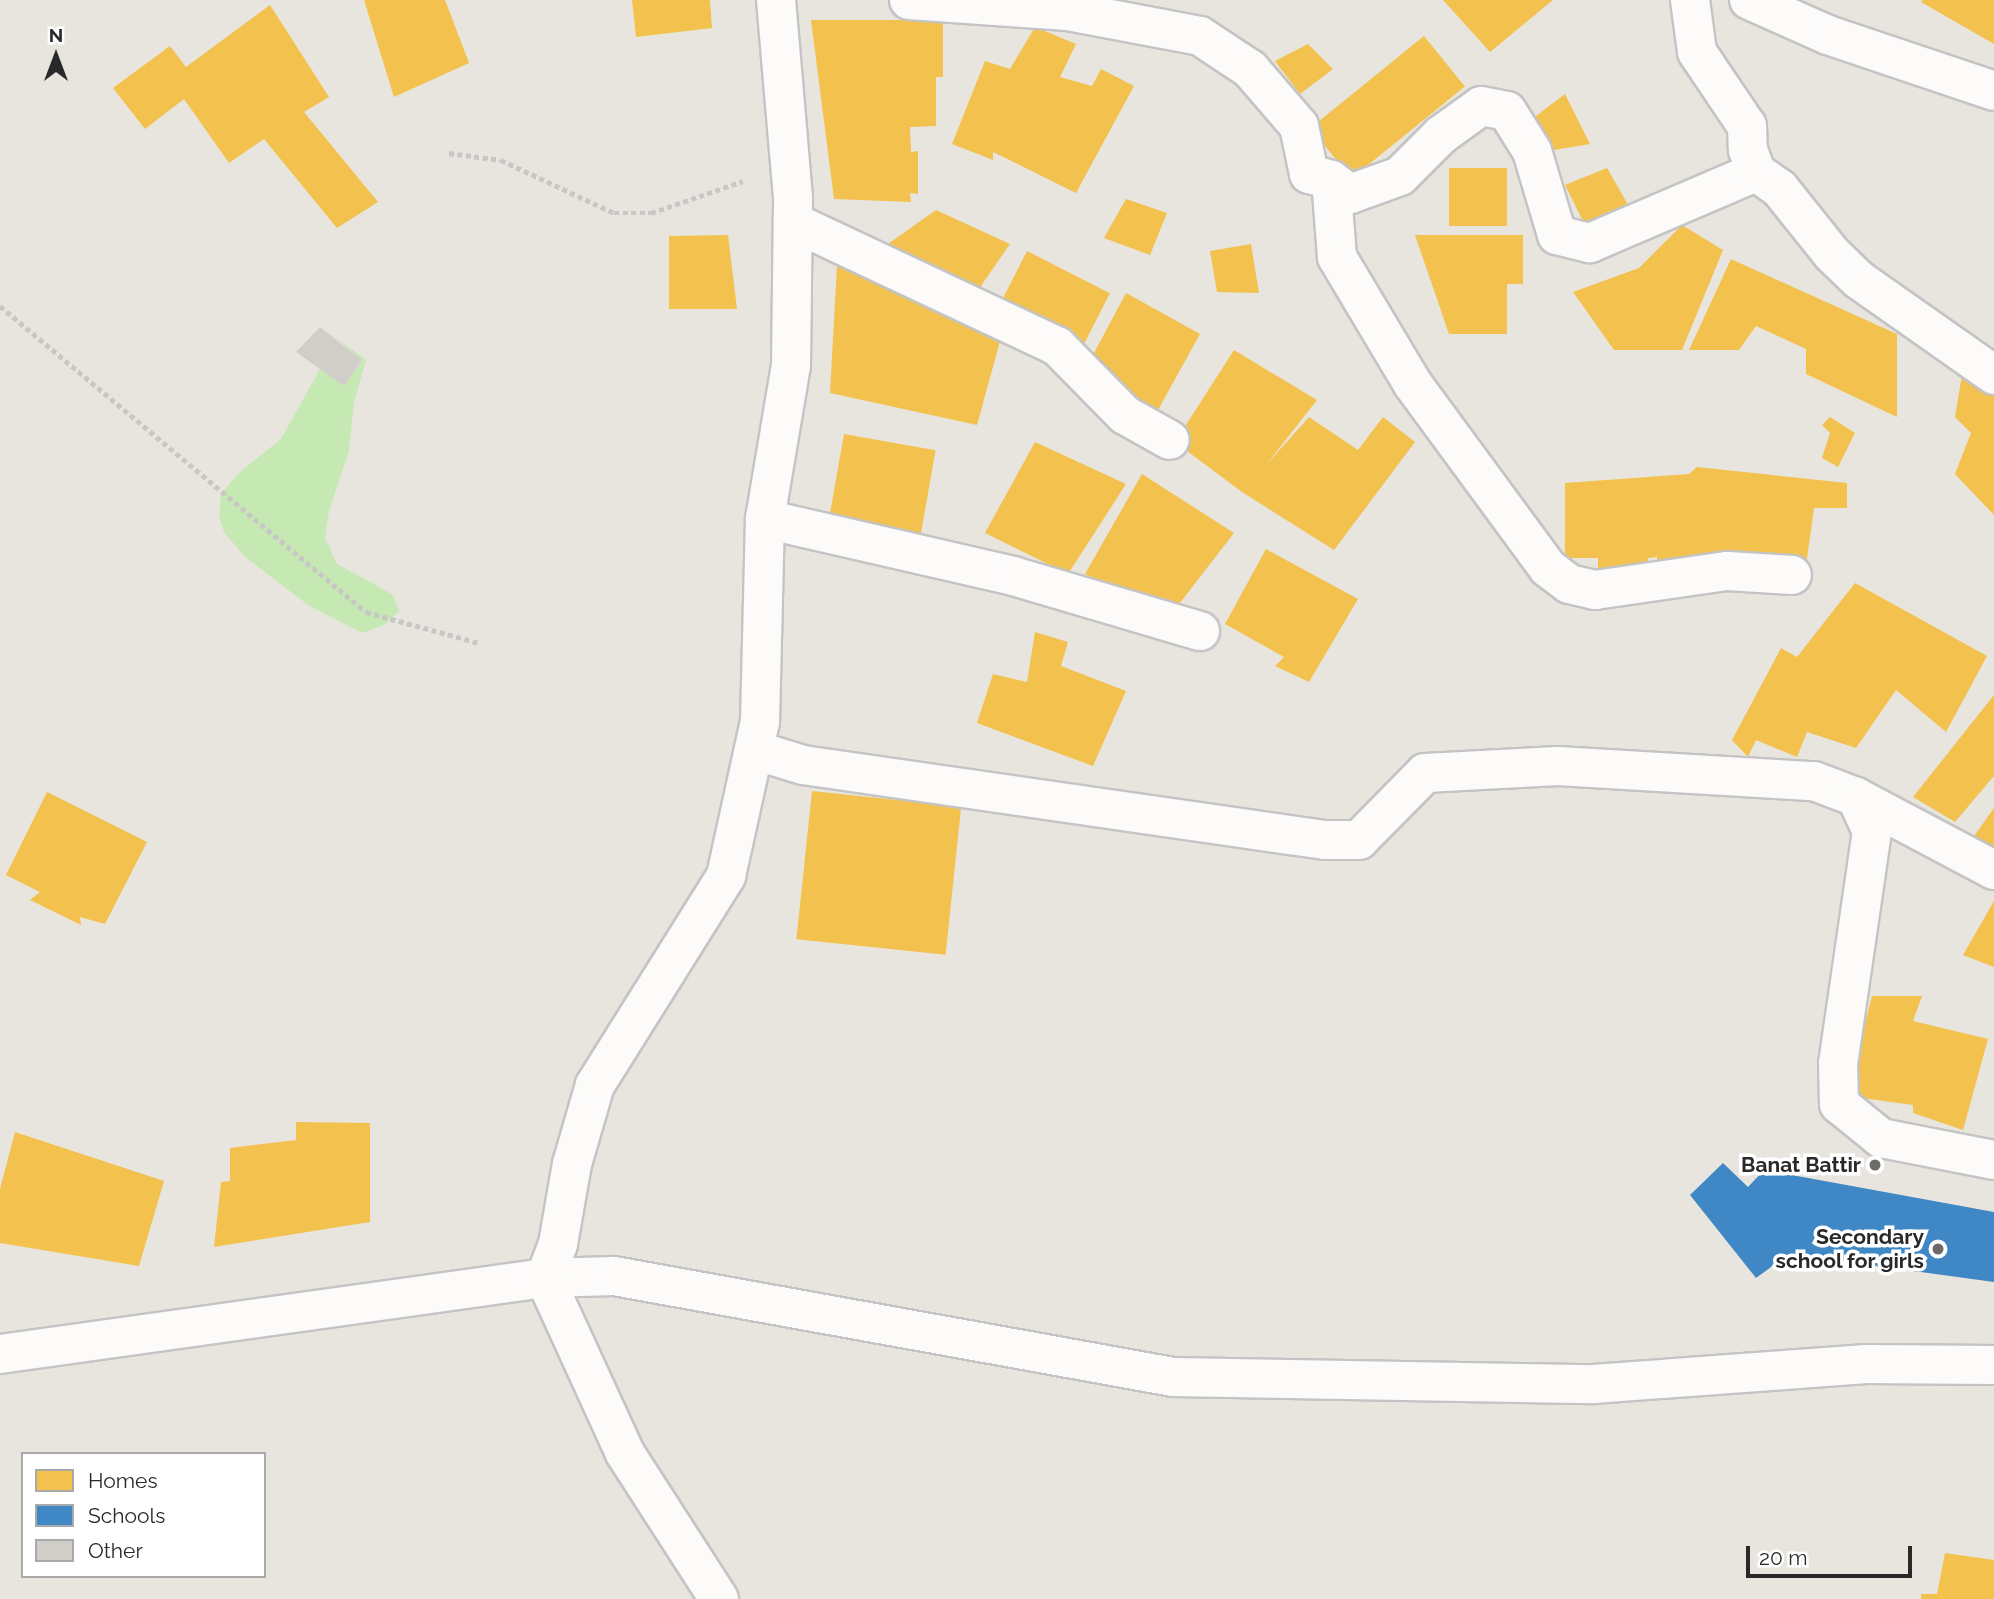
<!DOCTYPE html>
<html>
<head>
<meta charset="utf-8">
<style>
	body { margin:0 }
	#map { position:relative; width:1994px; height:1599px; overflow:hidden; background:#e8e5de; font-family:Raleway,sans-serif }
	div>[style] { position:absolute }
	.green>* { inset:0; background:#c6e8b3 }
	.homes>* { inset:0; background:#f2c14e; transform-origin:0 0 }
	.schools>* { inset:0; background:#3f88c5 }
	.building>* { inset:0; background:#d1cec9 }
	.path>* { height:4.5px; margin-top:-2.25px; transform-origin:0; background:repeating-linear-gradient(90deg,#c8c7c6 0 5px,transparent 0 8.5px) }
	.roads { filter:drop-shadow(2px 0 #c5c4c4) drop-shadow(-2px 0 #c5c4c4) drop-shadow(0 2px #c5c4c4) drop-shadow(0 -2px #c5c4c4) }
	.minor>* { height:38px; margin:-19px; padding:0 19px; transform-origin:19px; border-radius:19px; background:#fcfbfa }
	.dots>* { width:19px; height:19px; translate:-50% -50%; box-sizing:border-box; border:4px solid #fff; border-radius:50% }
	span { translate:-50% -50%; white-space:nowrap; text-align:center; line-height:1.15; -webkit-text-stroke:7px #fff; paint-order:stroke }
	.poi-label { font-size:21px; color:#292929; font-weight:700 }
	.right { translate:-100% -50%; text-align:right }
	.legend { position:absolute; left:21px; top:1452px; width:245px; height:126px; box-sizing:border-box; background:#fff; border:2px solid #a9a9a9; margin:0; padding:9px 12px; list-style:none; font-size:21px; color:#292929 }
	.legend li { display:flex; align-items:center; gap:14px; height:35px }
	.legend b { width:35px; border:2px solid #a9a9a9 }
	.north { position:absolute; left:21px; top:21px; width:70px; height:70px; -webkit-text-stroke:5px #fff; paint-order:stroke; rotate:0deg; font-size:19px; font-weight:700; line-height:28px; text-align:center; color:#292929 }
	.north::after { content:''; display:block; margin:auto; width:24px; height:32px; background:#292929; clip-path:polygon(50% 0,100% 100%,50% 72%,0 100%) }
	.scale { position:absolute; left:1746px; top:1546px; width:166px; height:32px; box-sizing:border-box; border:4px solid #292929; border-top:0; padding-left:9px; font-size:21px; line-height:24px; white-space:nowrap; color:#292929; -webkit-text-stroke:5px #fff; paint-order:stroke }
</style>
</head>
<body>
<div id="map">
	<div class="green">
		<div style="clip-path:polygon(336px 337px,366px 360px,354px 402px,349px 451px,329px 511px,325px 538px,337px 564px,392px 594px,399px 611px,384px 625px,362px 633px,308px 605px,245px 557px,224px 532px,219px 517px,221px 494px,240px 472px,281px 439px,320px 369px,344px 386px,362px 361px)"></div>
	</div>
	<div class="homes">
		<div style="clip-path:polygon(364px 0,445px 0,469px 63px,394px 97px)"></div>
		<div style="clip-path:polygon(632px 0,710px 0,712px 28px,636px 37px)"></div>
		<div style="clip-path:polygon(1443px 0,1553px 0,1490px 52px)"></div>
		<div style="clip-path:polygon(1923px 0,1994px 0,1994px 44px,1921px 2px)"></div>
		<div style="clip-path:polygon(270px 5px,329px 97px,304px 112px,378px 202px,337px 228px,264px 139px,229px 163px,184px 99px,145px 129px,113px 88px,170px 46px,186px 67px)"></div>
		<div style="clip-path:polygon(811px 20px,943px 20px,943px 77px,936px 77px,936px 126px,910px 127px,911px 152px,918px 151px,918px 194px,910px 193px,911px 202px,834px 199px)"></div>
		<div style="clip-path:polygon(1035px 27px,1076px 44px,1060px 77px,1092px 86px,1101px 69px,1134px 86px,1076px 193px,993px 152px,993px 160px,952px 144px,985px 61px,1010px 69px)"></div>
		<div style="left:1424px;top:36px;width:65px;height:146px;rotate:51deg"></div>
		<div style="clip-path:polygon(1308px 44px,1333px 69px,1300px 94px,1275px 61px)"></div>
		<div style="clip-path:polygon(1565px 94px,1590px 144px,1548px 151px,1532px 119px)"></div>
		<div style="left:1449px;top:168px;width:58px;height:58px"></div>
		<div style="clip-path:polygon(1607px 168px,1631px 210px,1590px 235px,1565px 185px)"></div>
		<div style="clip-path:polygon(1126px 199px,1167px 213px,1150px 255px,1104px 238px)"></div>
		<div style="clip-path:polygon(936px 210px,1010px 244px,976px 293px,878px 251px)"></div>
		<div style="clip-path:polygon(1682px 225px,1723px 250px,1682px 350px,1614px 350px,1573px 292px,1639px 268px)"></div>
		<div style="clip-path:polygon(728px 235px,737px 309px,669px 309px,669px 236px)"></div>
		<div style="clip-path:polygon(1415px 235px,1523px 235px,1523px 284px,1507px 284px,1507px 334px,1449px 334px)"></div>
		<div style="clip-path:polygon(1251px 244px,1259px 293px,1217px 292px,1210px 251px)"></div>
		<div style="left:1027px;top:251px;width:93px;height:60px;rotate:27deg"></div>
		<div style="clip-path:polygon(1731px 259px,1897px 334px,1897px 417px,1806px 374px,1806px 349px,1756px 326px,1739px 350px,1689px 350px)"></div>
		<div style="clip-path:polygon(837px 265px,1002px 334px,977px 425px,830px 393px)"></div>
		<div style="clip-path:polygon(1126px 293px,1200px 334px,1153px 419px,1086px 368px)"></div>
		<div style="clip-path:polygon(1234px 350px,1317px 400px,1266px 465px,1309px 417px,1358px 450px,1383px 417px,1415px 442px,1334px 550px,1242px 492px,1175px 442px)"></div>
		<div style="clip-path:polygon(1962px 375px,1994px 394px,1994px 515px,1955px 474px,1971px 433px,1955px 417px)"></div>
		<div style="clip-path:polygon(1830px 417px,1855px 433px,1838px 467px,1822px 458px,1830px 433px,1822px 425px)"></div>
		<div style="left:844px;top:434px;width:93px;height:91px;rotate:10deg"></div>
		<div style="clip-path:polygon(1035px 442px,1126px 484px,1068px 574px,985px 533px)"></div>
		<div style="clip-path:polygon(1697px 467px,1847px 483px,1847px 508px,1814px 508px,1806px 566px,1747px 558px,1682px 557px,1682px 566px,1657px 566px,1657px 557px,1648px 558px,1648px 574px,1598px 582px,1598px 558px,1565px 558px,1565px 483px,1689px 474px)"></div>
		<div style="clip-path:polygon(1142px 474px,1234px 533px,1176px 608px,1135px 591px,1126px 599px,1085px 574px)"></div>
		<div style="clip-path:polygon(1266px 549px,1358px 599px,1309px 682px,1275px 666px,1284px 657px,1225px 624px)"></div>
		<div style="clip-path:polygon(1855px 583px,1987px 656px,1946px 732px,1896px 690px,1856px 748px,1807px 732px,1797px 757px,1756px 740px,1748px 757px,1732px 740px,1781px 648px,1797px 657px)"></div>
		<div style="clip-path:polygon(1035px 632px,1068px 642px,1061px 666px,1126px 691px,1093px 766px,977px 723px,993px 674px,1027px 682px)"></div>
		<div style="clip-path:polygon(1994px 695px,1994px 776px,1955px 822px,1913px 797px)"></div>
		<div style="left:812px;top:791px;width:150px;height:149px;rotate:6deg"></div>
		<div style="clip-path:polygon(47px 792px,147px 842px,105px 924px,80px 917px,81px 925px,30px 900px,40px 892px,6px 875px)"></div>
		<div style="clip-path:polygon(1994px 808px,1994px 847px,1972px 839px)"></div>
		<div style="clip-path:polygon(1994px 901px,1994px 967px,1963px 955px)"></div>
		<div style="clip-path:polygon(1872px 996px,1922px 996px,1913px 1021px,1988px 1039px,1963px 1130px,1913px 1113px,1913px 1105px,1847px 1096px)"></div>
		<div style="clip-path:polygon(296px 1122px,370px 1123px,370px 1222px,214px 1247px,221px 1182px,230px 1181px,230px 1148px,296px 1140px)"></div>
		<div style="clip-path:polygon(15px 1132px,164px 1181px,139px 1266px,0 1243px,0 1189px)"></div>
		<div style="clip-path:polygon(1945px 1553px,1994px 1560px,1994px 1599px,1921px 1599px,1921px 1594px,1937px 1594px)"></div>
	</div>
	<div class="schools">
		<div style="clip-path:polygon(1723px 1163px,1748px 1187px,1764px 1170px,1994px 1212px,1994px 1282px,1789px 1254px,1756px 1278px,1690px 1195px)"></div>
	</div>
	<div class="building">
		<div style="clip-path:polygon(320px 327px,362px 360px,344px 386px,296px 352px)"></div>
	</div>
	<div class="path">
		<div style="left:449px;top:153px;width:52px;rotate:7.7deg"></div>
		<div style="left:501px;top:160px;width:125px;rotate:25.1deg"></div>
		<div style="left:614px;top:213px;width:37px"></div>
		<div style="left:651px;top:213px;width:97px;rotate:-19.2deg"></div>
		<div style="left:0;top:306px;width:477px;rotate:39.9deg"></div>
		<div style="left:366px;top:612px;width:117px;rotate:15.3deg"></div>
	</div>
	<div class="roads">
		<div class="minor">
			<div style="left:909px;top:0;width:159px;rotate:4deg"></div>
			<div style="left:1068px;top:11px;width:134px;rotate:10.7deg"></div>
			<div style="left:1200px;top:36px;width:60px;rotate:33.4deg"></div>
			<div style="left:1250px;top:69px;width:75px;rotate:49.3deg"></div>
			<div style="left:1299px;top:126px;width:49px;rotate:78.2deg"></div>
			<div style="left:1309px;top:174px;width:23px;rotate:15deg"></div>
			<div style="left:1331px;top:180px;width:24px;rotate:36deg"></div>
			<div style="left:1350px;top:194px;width:53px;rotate:-19.8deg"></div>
			<div style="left:1400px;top:176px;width:58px;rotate:-45deg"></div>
			<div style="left:1441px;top:135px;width:49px;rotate:-35.9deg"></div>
			<div style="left:1481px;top:106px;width:26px;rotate:11deg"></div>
			<div style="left:1507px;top:111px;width:47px;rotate:58deg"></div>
			<div style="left:1532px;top:151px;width:88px;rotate:73.4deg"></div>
			<div style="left:1557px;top:235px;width:34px;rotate:14deg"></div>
			<div style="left:1590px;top:243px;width:181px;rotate:-23.2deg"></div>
			<div style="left:1690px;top:0;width:52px;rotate:82.3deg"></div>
			<div style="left:1697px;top:52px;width:89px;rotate:56deg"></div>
			<div style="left:1747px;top:126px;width:24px;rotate:88deg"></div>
			<div style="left:1748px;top:150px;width:23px;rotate:70deg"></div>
			<div style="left:1756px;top:172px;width:29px;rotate:35deg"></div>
			<div style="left:1780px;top:189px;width:83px;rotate:51.3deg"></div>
			<div style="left:1832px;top:254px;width:37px;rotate:44deg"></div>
			<div style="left:1859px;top:280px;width:165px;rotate:35.1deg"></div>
			<div style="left:1749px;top:0;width:86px;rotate:23.9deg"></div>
			<div style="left:1828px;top:35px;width:175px;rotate:18.6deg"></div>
			<div style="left:1331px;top:180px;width:77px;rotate:85.5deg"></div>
			<div style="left:1337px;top:257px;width:147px;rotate:59.2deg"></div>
			<div style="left:1412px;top:383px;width:230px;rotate:53.7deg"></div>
			<div style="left:1548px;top:568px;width:26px;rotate:37deg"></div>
			<div style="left:1569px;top:584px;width:27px;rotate:13deg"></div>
			<div style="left:1595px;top:590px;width:133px;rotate:-8.2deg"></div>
			<div style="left:1727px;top:571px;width:65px;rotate:3.5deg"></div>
			<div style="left:793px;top:222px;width:292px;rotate:25.2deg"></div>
			<div style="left:1057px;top:346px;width:97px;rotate:45.4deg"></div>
			<div style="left:1125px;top:415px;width:51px;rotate:29.1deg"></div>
			<div style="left:765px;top:519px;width:254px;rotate:12.9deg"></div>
			<div style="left:1013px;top:576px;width:195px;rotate:16.4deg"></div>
			<div style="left:754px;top:750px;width:51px;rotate:17deg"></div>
			<div style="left:803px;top:765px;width:527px;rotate:8.18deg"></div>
			<div style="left:1325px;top:840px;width:34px"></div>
			<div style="left:1359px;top:840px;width:94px;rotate:-45.4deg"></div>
			<div style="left:1425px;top:773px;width:133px;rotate:-3deg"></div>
			<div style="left:1558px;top:766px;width:256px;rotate:3.4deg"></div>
			<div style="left:1814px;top:781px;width:45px;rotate:20.9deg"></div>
			<div style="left:1856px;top:797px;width:156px;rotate:27.9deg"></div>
			<div style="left:1856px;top:797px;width:38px;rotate:65deg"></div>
			<div style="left:1872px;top:831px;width:234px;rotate:98.3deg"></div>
			<div style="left:1838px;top:1063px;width:41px;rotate:88.6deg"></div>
			<div style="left:1839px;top:1104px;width:54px;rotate:39deg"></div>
			<div style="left:1881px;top:1138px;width:115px;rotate:11deg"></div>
			<div style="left:0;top:1354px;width:550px;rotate:-7.94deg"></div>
			<div style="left:545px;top:1278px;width:69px;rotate:-1.7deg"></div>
			<div style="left:614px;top:1276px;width:568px;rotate:10.24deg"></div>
			<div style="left:1173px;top:1377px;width:420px;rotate:1deg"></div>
			<div style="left:1593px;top:1384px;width:274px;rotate:-4.2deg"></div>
			<div style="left:1866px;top:1364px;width:128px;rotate:0.4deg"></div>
			<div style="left:719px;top:1599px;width:174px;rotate:-122.8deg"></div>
			<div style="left:625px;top:1453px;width:192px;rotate:-114.6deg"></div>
			<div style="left:545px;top:1278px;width:36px;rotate:-69deg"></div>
			<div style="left:558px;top:1244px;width:81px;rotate:-80.1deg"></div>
			<div style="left:572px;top:1164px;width:82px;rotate:-73.8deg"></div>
			<div style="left:595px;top:1085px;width:247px;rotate:-57.9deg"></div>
			<div style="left:726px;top:876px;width:158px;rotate:-77.6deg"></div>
			<div style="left:760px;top:722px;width:203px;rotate:-88.6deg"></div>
			<div style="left:765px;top:519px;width:155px;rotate:-80.4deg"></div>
			<div style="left:791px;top:366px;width:168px;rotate:-89.3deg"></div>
			<div style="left:793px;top:198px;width:199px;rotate:-94.9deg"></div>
		</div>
	</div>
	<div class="dots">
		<div style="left:1875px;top:1165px;background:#6c6b68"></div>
		<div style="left:1938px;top:1249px;background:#6c6b68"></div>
	</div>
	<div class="poi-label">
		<span class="right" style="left:1861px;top:1165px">Banat Battir</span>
		<span class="right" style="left:1924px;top:1249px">Secondary<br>school for girls</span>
	</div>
	<ul class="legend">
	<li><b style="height:19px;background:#f2c14e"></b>Homes</li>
	<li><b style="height:19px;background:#3f88c5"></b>Schools</li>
	<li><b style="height:19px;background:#d1cec9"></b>Other</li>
	</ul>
	<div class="north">N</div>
	<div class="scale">20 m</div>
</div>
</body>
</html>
